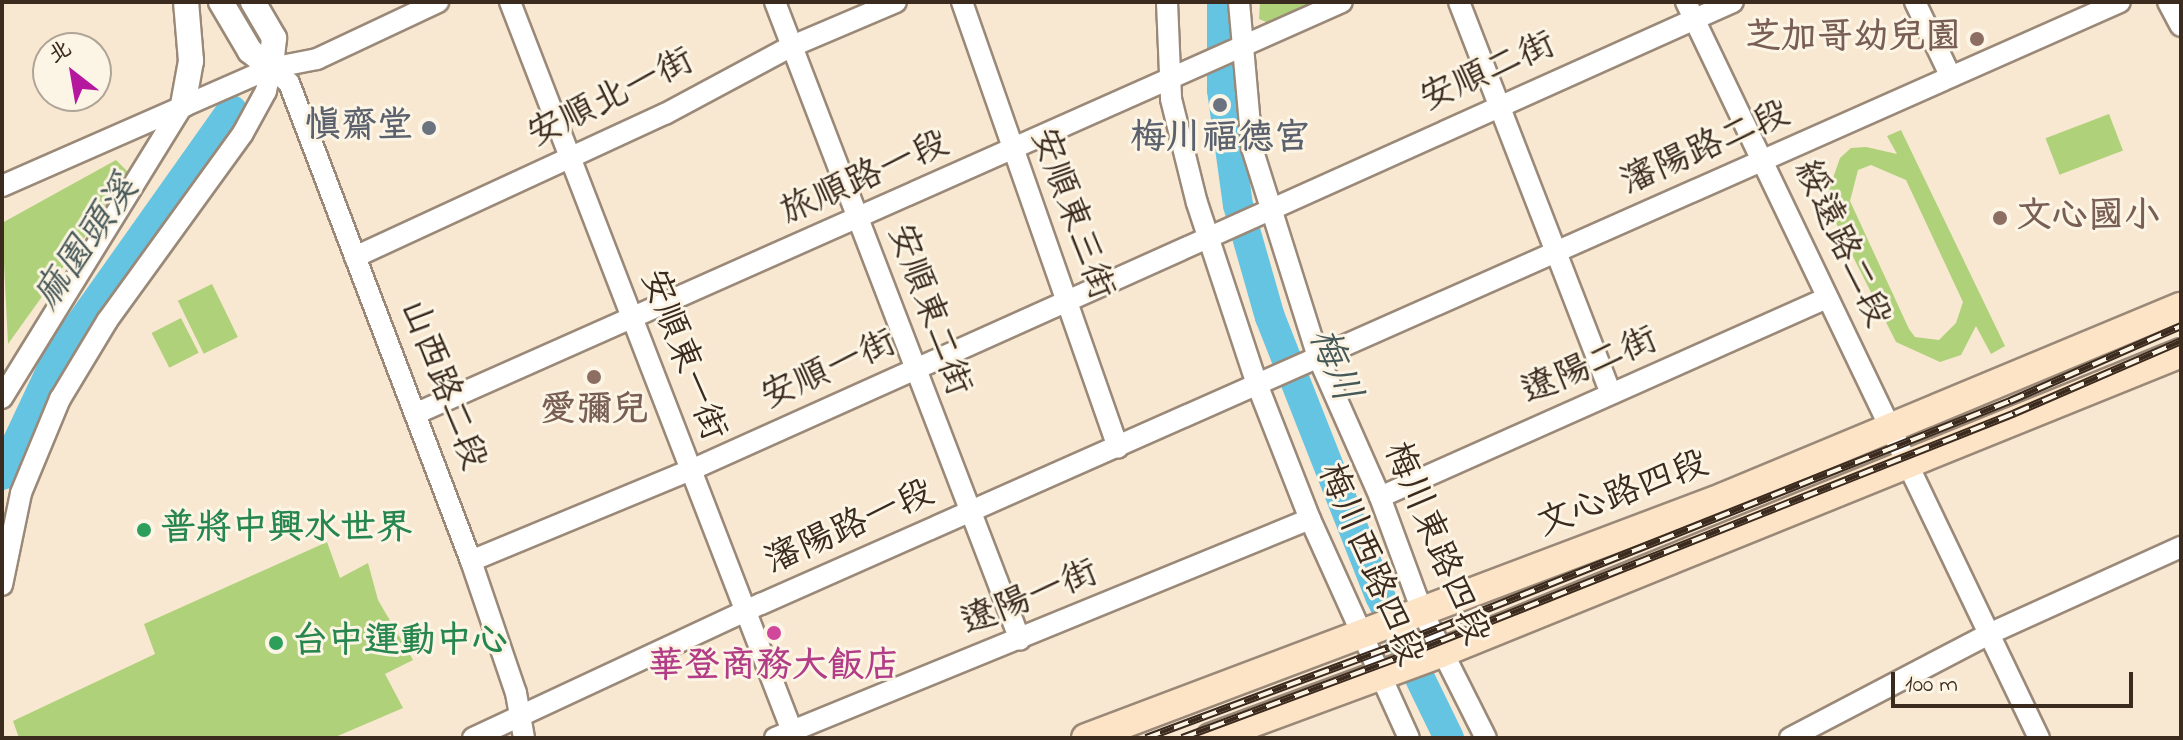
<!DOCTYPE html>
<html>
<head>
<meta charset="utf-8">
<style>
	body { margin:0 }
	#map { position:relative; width:2183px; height:740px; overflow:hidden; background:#f8e8d1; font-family:"Indie Flower","LXGW WenKai TC",sans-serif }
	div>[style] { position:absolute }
	.green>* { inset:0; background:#afd179; transform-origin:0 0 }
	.river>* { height:30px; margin:-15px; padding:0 15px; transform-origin:15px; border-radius:15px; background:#64c4e2 }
	.roads { filter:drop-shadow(2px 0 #9a8978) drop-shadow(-2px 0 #9a8978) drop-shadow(0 2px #9a8978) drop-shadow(0 -2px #9a8978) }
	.minor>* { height:20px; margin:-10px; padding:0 10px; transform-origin:10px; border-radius:10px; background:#fff }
	.tertiary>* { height:24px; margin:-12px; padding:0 12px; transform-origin:12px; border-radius:12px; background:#fff }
	.secondary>* { height:28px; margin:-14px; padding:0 14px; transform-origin:14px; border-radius:14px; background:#fee4c6 }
	.rail>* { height:8px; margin-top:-4px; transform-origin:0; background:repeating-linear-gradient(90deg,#fcf5e5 0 15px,#3b2a1e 0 30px); box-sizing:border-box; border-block:2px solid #3b2a1e }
	.dots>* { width:22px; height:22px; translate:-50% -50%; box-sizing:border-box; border:4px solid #fcf5e5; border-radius:50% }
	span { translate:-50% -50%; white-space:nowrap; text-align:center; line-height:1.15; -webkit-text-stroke:6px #fcf5e5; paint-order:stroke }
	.education-label { font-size:36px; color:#785e54; font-weight:700 }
	.right { translate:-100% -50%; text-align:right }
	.left { translate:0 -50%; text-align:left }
	.street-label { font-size:36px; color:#3b2a1e }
	.worship-label { font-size:36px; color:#5b616d; font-weight:700 }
	.leisure-label { font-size:36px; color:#27864d; font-weight:700 }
	.hotel-label { font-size:36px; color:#b23c85; font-weight:700 }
	.water-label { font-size:38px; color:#475859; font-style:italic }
	.frame { position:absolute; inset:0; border:4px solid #3b2a1e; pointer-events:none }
	.north { position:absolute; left:32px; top:32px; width:80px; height:80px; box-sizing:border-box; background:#fcf5e5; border:2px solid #afa495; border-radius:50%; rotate:329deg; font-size:22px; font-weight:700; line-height:32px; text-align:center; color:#3b2a1e }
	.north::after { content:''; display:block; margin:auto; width:28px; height:36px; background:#b5179e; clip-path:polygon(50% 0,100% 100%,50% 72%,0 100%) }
	.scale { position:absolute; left:1891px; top:672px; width:242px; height:36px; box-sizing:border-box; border:4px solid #3b2a1e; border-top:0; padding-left:10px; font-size:24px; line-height:28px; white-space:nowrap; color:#3b2a1e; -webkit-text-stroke:6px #fcf5e5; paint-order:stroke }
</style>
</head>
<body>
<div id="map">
	<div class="green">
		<div style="clip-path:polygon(1260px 2px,1317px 2px,1271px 24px,1259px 19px)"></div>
		<div style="left:2109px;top:114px;width:39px;height:68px;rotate:69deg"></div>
		<div style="clip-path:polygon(evenodd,1901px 130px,2005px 346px,1991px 354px,1976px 326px,1961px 355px,1940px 362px,1896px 342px,1825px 201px,1840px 158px,1851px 148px,1866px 147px,1897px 154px,1887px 136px,1901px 130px,1871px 165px,1906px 180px,1963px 302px,1956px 323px,1939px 340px,1915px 337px,1909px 329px,1850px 201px,1858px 170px,1871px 165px)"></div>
		<div style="clip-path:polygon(116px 160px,130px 174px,8px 344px,2px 223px)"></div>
		<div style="left:212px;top:284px;width:59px;height:38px;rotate:64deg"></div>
		<div style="left:181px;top:318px;width:39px;height:33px;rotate:63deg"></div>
		<div style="clip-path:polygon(327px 542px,340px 578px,368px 563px,378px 600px,413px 660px,385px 674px,403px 708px,333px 738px,19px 738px,13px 721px,155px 654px,144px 624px)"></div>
	</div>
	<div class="river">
		<div style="left:1222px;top:2px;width:88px;rotate:90deg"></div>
		<div style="left:1222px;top:90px;width:116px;rotate:82.1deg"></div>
		<div style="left:1238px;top:205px;width:116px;rotate:74.1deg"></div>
		<div style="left:1270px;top:317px;width:300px;rotate:68.5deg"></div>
		<div style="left:1380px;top:596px;width:158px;rotate:64.1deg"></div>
		<div style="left:2px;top:475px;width:134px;rotate:-64.8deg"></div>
		<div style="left:59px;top:354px;width:299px;rotate:-54.7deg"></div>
	</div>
	<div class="roads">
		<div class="minor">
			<div style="left:510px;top:2px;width:782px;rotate:68.85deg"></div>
			<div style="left:775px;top:2px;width:683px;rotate:68.99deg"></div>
			<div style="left:962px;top:2px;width:472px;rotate:70.7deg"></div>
			<div style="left:1167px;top:2px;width:97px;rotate:87.6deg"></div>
			<div style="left:1171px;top:99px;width:107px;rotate:76deg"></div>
			<div style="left:1197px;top:203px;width:191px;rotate:71.7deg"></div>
			<div style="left:1257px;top:384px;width:145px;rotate:68.6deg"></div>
			<div style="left:1310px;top:519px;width:240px;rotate:65.7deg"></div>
			<div style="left:1239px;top:2px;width:147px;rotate:84.9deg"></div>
			<div style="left:1252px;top:148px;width:219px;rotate:72.5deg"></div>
			<div style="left:1318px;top:357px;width:153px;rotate:66.1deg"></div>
			<div style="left:1380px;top:497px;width:121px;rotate:69.8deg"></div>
			<div style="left:1422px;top:611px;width:142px;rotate:63.3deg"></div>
			<div style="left:1459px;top:2px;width:420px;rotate:68.8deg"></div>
			<div style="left:1686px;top:2px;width:816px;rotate:64.38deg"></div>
			<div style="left:1915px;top:2px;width:83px;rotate:64.4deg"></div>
			<div style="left:2168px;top:2px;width:27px;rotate:62deg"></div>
			<div style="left:271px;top:68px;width:23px;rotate:40deg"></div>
			<div style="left:289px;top:83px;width:511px;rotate:69.16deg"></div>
			<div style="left:471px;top:561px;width:139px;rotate:71.2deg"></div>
			<div style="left:516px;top:693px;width:46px;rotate:79.9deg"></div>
			<div style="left:2px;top:186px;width:294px;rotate:-23.7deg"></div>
			<div style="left:271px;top:68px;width:47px;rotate:-11.1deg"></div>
			<div style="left:317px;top:59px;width:134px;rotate:-25.2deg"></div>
			<div style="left:355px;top:257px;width:341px;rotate:-24.8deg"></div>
			<div style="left:665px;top:114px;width:142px;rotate:-28.2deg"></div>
			<div style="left:790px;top:47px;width:115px;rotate:-23deg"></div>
			<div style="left:2px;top:398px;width:344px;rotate:-58.3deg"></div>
			<div style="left:415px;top:414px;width:1014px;rotate:-23.96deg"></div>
			<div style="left:1380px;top:497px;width:488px;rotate:-24deg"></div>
			<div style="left:471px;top:561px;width:238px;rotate:-22.5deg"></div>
			<div style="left:691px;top:470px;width:1142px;rotate:-24.19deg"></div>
			<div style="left:2px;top:585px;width:94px;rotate:-78.3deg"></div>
			<div style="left:21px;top:493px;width:102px;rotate:-67.5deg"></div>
			<div style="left:60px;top:399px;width:91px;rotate:-58.9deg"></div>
			<div style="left:107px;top:321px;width:232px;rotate:-54.1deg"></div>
			<div style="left:243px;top:133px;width:48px;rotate:-61.3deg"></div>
			<div style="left:266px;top:91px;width:24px;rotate:-78deg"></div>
			<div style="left:473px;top:738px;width:318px;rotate:-25deg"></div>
			<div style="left:761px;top:604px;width:1486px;rotate:-23.89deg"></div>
			<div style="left:775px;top:738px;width:578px;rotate:-22.26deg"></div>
			<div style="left:1790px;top:738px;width:227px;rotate:-27.6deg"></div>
			<div style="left:1991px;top:633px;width:209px;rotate:-24.4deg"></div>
		</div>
		<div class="tertiary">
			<div style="left:221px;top:2px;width:57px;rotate:59.4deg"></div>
			<div style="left:250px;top:51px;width:27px;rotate:39deg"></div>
			<div style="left:253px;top:2px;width:42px;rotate:59.7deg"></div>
			<div style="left:274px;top:38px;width:30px;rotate:96deg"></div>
			<div style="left:183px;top:105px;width:45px;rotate:-79.7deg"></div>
			<div style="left:191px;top:61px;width:59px;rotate:-94.8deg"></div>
		</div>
		<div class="secondary">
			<div style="left:1086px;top:738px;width:682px;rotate:-20.69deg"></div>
			<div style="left:1724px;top:497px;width:495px;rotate:-22.6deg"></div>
			<div style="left:1211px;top:738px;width:245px;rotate:-20.3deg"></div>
			<div style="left:1441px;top:653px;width:798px;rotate:-22.07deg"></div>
		</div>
	</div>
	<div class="rail">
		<div style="left:1146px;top:738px;width:281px;rotate:-20.4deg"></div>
		<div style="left:1409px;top:640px;width:647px;rotate:-21.69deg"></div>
		<div style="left:2010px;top:401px;width:187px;rotate:-23.7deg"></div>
		<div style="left:1182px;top:738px;width:246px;rotate:-20.4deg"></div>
		<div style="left:1413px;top:652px;width:648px;rotate:-21.65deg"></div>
		<div style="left:2015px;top:413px;width:181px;rotate:-23.4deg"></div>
	</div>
	<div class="dots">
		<div style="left:1977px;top:39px;background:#8d6e63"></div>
		<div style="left:1220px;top:105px;background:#6b7280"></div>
		<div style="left:429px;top:128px;background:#6b7280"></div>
		<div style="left:2000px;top:218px;background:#8d6e63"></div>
		<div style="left:594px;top:377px;background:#8d6e63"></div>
		<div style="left:144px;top:530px;background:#2e9e5b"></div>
		<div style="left:774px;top:633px;background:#d1479c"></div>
		<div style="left:276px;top:643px;background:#2e9e5b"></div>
	</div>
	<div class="education-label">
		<span class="right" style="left:1961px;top:39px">芝加哥幼兒園</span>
		<span class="left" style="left:2016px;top:218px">文心國小</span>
		<span style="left:594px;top:412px">愛彌兒</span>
	</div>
	<div class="street-label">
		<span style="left:1488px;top:73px;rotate:-24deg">安順二街</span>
		<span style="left:611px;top:99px;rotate:-26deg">安順北一街</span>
		<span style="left:1706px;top:149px;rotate:-24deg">瀋陽路二段</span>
		<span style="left:865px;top:179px;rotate:-24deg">旅順路一段</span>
		<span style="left:1071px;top:214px;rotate:70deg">安順東三街</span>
		<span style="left:1841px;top:244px;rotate:65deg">綏遠路二段</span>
		<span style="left:928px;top:310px;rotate:70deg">安順東二街</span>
		<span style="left:682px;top:355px;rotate:69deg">安順東一街</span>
		<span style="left:1590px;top:367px;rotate:-23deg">遼陽二街</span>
		<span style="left:829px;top:371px;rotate:-24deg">安順一街</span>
		<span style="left:442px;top:385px;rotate:69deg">山西路二段</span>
		<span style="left:1623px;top:495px;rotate:-21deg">文心路四段</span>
		<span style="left:850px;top:528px;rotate:-24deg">瀋陽路一段</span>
		<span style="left:1435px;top:544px;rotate:67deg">梅川東路四段</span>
		<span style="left:1369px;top:565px;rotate:67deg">梅川西路四段</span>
		<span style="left:1030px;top:599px;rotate:-22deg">遼陽一街</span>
	</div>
	<div class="worship-label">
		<span class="right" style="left:413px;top:128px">慎齋堂</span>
		<span style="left:1220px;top:140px">梅川福德宮</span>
	</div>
	<div class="leisure-label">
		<span class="left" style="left:160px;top:530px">普將中興水世界</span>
		<span class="left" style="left:292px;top:643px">台中運動中心</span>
	</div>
	<div class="hotel-label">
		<span style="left:774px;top:668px">華登商務大飯店</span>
	</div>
	<div class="water-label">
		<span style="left:88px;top:244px;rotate:-55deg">麻園頭溪</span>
		<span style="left:1332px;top:366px;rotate:68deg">梅川</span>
	</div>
	<div class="frame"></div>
	<div class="north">北</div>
	<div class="scale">100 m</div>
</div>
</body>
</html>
